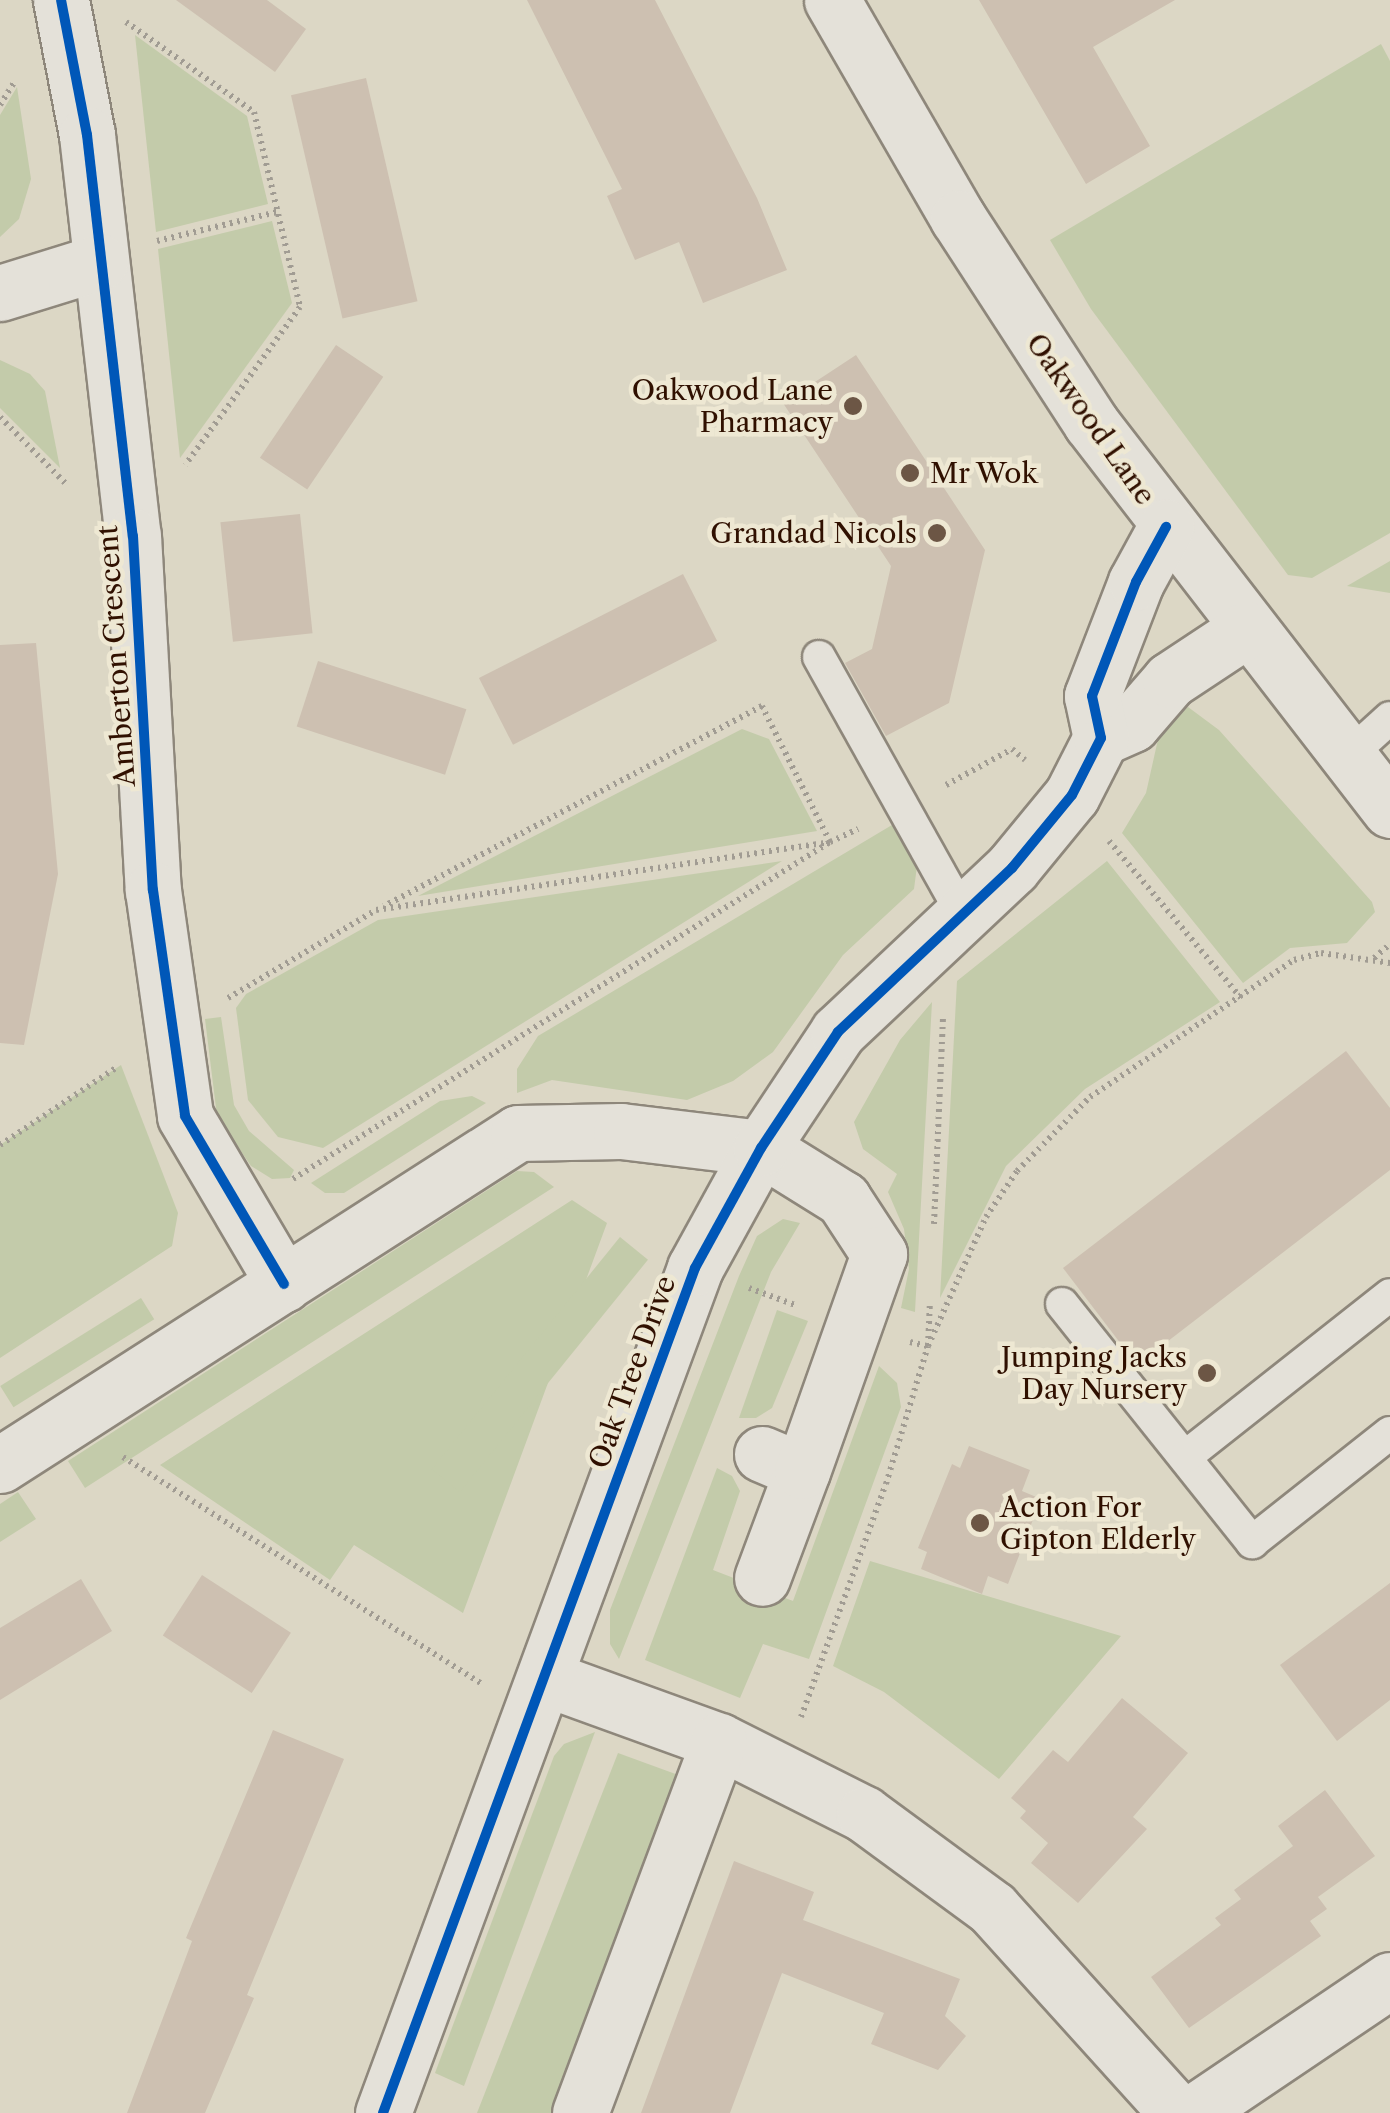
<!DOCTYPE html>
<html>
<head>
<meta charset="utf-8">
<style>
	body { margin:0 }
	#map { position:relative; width:1390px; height:2113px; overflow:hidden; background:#dcd7c5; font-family:"Libre Caslon Text",serif }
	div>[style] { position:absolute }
	.green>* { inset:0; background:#c3cbaa; transform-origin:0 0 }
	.building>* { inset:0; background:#cdc0b1; transform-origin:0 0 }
	.path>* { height:6px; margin-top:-3px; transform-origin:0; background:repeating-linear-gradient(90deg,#a19c93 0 2.5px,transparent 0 7.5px) }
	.roads { filter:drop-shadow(2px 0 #8e877b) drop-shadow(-2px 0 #8e877b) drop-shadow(0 2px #8e877b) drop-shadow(0 -2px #8e877b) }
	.lane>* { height:32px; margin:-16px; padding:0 16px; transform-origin:16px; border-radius:16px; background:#e4e1d9 }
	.street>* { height:55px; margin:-27.5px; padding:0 27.5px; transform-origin:27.5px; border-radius:27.5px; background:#e4e1d9 }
	.secondary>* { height:55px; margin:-27.5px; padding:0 27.5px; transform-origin:27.5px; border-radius:27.5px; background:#e4e1d9 }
	.cycleway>* { height:10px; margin:-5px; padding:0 5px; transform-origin:5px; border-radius:5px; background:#0057b8 }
	.dots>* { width:28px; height:28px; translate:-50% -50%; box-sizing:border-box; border:5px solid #eee8d3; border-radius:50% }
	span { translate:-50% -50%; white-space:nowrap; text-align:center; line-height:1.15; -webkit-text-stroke:9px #eee8d3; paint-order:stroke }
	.poi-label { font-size:28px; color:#301000 }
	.right { translate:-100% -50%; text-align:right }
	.left { translate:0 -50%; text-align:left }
	.street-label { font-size:28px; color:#301000 }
</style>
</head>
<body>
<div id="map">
	<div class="green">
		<div style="clip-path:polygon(135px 35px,247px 116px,268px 204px,156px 232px)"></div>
		<div style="clip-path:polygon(1381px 44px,1390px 61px,1390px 533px,1312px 578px,1288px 575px,1091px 309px,1050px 240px)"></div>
		<div style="clip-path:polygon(17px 87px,31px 179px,19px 219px,0 237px,0 115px)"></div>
		<div style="clip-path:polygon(272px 221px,292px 303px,180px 458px,158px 249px)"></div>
		<div style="clip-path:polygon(0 360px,30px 374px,45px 391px,60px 468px,0 408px)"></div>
		<div style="clip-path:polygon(1390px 561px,1390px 593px,1347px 586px)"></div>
		<div style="clip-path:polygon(1188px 707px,1219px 730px,1372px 902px,1375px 912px,1347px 943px,1290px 948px,1243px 983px,1122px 833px,1146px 793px,1163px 717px)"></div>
		<div style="clip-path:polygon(742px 729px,769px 739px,817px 831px,418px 896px)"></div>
		<div style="clip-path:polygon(892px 825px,917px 866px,914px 889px,843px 955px,773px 1052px,733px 1081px,687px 1100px,552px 1080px,517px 1093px,517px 1069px,538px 1036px)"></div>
		<div style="clip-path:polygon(782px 861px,323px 1148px,278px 1137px,248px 1100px,236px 1008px,246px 994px,378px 920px)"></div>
		<div style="clip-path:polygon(1107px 861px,1220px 1002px,1085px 1089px,1006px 1166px,940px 1298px,957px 981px)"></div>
		<div style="clip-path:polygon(932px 1002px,915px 1312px,901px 1308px,909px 1269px,904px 1229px,888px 1192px,897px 1174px,863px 1149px,854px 1122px,900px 1040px)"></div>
		<div style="clip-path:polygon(221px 1017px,234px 1105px,249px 1131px,294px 1170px,290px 1178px,272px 1179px,251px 1166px,217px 1116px,205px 1019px)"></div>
		<div style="clip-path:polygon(121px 1065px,178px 1213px,172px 1246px,0 1358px,0 1145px)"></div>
		<div style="clip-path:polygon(472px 1096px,486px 1103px,344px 1193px,325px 1193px,311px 1183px,440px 1101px)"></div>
		<div style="clip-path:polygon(517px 1171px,534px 1172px,554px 1187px,85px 1488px,68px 1461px)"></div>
		<div style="clip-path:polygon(572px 1200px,607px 1223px,463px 1613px,354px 1545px,330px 1580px,160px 1465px)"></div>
		<div style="clip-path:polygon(783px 1219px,800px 1223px,771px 1272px,619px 1659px,610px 1644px,610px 1610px,739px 1276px,757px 1236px)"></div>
		<div style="left:620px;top:1237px;width:36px;height:299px;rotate:39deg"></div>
		<div style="left:141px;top:1298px;width:25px;height:166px;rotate:58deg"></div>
		<div style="clip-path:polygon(777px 1310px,808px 1321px,772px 1408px,756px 1418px,739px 1418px)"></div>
		<div style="clip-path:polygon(879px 1366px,897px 1383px,901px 1407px,809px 1659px,763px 1644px,740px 1698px,645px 1660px,717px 1468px,732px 1476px,740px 1491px,713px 1570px,793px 1601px)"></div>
		<div style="clip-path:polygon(18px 1492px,36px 1519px,0 1542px,0 1504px)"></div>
		<div style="clip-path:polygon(870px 1561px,1121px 1636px,999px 1779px,884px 1692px,833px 1666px)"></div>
		<div style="clip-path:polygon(595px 1732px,464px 2086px,435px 2073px,554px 1756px,564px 1744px)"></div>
		<div style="clip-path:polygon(618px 1753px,681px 1776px,558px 2113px,477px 2113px)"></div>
	</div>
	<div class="building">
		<div style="clip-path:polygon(176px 0,267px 0,306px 29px,275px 72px)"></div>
		<div style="clip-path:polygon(527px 0,655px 0,757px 198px,787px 270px,703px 303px,679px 242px,635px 260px,607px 196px,622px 189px)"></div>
		<div style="clip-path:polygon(979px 0,1175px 0,1093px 47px,1150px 146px,1086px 184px)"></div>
		<div style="left:366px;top:78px;width:229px;height:77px;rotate:77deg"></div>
		<div style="left:336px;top:345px;width:57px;height:136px;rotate:34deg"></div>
		<div style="clip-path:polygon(856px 355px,985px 550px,949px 703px,886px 736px,845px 663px,872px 649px,891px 566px,783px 403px)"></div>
		<div style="left:300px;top:514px;width:120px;height:80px;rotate:84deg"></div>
		<div style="left:683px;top:574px;width:75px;height:229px;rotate:63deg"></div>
		<div style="clip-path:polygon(36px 643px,58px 874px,24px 1045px,0 1043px,0 645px)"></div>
		<div style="left:318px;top:661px;width:156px;height:69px;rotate:18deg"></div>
		<div style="clip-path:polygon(1346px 1051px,1390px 1108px,1390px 1170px,1137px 1365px,1063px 1268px)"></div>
		<div style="clip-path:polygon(969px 1446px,1030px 1470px,1022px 1491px,1041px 1499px,1008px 1584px,988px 1576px,982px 1594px,921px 1569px,927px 1552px,918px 1548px,952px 1464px,960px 1468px)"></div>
		<div style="left:202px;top:1575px;width:106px;height:72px;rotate:33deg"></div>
		<div style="clip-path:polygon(81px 1579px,112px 1631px,0 1700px,0 1628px)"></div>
		<div style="clip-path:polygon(1390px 1583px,1390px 1700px,1337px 1741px,1280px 1665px)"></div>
		<div style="clip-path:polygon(1122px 1698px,1188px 1753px,1133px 1817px,1147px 1829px,1078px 1903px,1031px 1863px,1048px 1843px,1020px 1818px,1026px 1811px,1011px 1798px,1053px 1750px,1068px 1762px)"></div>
		<div style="clip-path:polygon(273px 1730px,344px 1759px,247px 1995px,254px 1998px,205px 2113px,127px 2113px,192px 1941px,186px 1938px)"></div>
		<div style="clip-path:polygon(1325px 1790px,1375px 1856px,1318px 1897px,1327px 1909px,1310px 1921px,1321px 1936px,1189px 2028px,1151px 1977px,1221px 1925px,1215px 1918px,1241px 1899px,1234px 1890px,1293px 1846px,1278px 1826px)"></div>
		<div style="clip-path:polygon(734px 1861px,814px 1892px,803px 1920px,960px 1979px,945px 2016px,966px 2036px,938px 2070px,871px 2044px,884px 2013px,782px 1973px,730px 2113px,641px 2113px)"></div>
	</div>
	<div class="path">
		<div style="left:126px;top:22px;width:156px;rotate:35.1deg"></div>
		<div style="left:254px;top:112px;width:200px;rotate:76.7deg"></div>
		<div style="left:300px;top:307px;width:195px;rotate:126deg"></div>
		<div style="left:0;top:105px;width:28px;rotate:-58deg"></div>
		<div style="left:157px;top:241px;width:123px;rotate:-13.6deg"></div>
		<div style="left:0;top:417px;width:94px;rotate:45.4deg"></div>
		<div style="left:946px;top:785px;width:75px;rotate:-28.6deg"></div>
		<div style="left:1012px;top:749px;width:17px;rotate:40deg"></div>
		<div style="left:1109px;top:841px;width:207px;rotate:49.9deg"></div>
		<div style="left:1374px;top:958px;width:21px;rotate:-41deg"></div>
		<div style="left:228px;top:998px;width:172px;rotate:-30.7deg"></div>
		<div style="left:376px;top:910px;width:459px;rotate:-8.5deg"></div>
		<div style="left:830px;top:842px;width:31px;rotate:-25deg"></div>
		<div style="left:0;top:1145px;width:139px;rotate:-33.6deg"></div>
		<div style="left:293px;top:1179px;width:634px;rotate:-32.11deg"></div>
		<div style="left:830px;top:842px;width:152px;rotate:-116.6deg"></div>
		<div style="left:762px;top:706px;width:428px;rotate:152.1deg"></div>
		<div style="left:934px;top:1224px;width:208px;rotate:-87.5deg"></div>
		<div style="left:749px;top:1288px;width:52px;rotate:20.2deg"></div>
		<div style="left:910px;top:1342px;width:18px;rotate:13deg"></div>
		<div style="left:928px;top:1346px;width:141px;rotate:-65.8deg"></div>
		<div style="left:986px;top:1217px;width:55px;rotate:-56deg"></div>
		<div style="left:1017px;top:1171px;width:104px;rotate:-45.4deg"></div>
		<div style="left:1090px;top:1097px;width:246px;rotate:-33.9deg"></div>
		<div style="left:1294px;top:960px;width:28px;rotate:-15deg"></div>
		<div style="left:1321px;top:953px;width:70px;rotate:8.2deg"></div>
		<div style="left:123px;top:1457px;width:423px;rotate:32.3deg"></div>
		<div style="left:801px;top:1717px;width:248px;rotate:-70deg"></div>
		<div style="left:886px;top:1484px;width:144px;rotate:-73.1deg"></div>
		<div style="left:928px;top:1346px;width:45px;rotate:-87.5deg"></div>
	</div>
	<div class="roads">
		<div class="lane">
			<div style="left:819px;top:657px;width:293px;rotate:60.8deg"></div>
			<div style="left:1347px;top:757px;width:58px;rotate:-42.2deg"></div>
			<div style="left:1062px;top:1304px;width:305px;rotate:51.4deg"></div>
			<div style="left:1252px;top:1542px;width:176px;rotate:-38.3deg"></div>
			<div style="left:1185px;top:1457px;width:261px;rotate:-38.3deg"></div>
		</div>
		<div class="street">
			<div style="left:61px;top:0;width:137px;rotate:79.1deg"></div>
			<div style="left:87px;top:135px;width:404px;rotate:83.5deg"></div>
			<div style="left:133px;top:536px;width:355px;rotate:86.8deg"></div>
			<div style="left:153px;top:890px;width:228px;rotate:81.9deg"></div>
			<div style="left:185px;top:1116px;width:195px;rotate:59.5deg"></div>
			<div style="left:0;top:293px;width:105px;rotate:-17.2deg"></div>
			<div style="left:762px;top:1454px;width:43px;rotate:23deg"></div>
			<div style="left:802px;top:1471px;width:114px;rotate:110.5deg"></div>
			<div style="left:0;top:1465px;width:615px;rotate:-32.66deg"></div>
			<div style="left:518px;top:1133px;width:103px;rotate:-1.1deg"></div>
			<div style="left:621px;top:1131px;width:141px;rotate:6.9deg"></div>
			<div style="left:761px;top:1148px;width:97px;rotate:31.9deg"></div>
			<div style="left:843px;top:1199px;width:66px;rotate:56.8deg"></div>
			<div style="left:879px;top:1254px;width:230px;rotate:109.5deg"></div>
			<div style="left:545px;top:1678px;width:185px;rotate:19.9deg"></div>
			<div style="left:719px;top:1741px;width:162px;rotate:26.7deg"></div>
			<div style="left:864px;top:1814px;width:159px;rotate:36.3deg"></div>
			<div style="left:992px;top:1908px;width:276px;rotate:47.9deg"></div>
			<div style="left:580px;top:2113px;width:397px;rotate:-69.5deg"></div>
			<div style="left:1193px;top:2113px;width:238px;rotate:-34deg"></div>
		</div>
		<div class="secondary">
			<div style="left:832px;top:0;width:252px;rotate:60deg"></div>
			<div style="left:958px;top:218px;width:244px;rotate:57deg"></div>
			<div style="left:1091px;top:423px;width:489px;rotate:52.3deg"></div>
			<div style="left:1101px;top:738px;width:34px;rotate:-24deg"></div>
			<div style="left:1132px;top:724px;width:58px;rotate:-49.2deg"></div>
			<div style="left:1170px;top:680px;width:92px;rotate:-33.5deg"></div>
			<div style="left:383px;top:2113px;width:901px;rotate:-69.73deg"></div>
			<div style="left:695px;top:1268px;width:137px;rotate:-61.2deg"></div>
			<div style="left:761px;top:1148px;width:139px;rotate:-56.4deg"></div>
			<div style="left:838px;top:1032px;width:239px;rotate:-43.3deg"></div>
			<div style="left:1012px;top:868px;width:94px;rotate:-50.6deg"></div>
			<div style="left:1072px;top:795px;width:64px;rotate:-63deg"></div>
			<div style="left:1101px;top:738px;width:43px;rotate:-102.1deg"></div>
			<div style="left:1092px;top:696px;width:122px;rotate:-68.9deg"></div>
			<div style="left:1136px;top:582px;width:63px;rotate:-61.4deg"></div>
		</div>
	</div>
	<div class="cycleway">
		<div style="left:61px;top:0;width:137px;rotate:79.1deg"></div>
		<div style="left:87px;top:135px;width:404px;rotate:83.5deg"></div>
		<div style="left:133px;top:536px;width:355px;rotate:86.8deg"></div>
		<div style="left:153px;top:890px;width:228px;rotate:81.9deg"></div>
		<div style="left:185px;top:1116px;width:195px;rotate:59.5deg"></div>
		<div style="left:383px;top:2113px;width:901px;rotate:-69.73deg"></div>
		<div style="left:695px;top:1268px;width:137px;rotate:-61.2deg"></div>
		<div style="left:761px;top:1148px;width:139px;rotate:-56.4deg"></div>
		<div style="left:838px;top:1032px;width:239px;rotate:-43.3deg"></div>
		<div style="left:1012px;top:868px;width:94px;rotate:-50.6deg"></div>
		<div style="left:1072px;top:795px;width:64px;rotate:-63deg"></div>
		<div style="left:1101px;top:738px;width:43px;rotate:-102.1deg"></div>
		<div style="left:1092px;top:696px;width:122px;rotate:-68.9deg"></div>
		<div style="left:1136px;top:582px;width:63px;rotate:-61.4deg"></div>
	</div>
	<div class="dots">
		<div style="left:853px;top:406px;background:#6c5645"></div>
		<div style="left:910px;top:473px;background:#6c5645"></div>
		<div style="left:937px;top:533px;background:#6c5645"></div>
		<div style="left:1207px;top:1373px;background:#6c5645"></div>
		<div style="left:980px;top:1523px;background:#6c5645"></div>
	</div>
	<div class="poi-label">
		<span class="right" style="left:833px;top:406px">Oakwood Lane<br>Pharmacy</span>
		<span class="left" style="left:930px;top:473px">Mr Wok</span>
		<span class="right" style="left:917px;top:533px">Grandad Nicols</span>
		<span class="right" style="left:1187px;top:1373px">Jumping Jacks<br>Day Nursery</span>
		<span class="left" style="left:1000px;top:1523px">Action For<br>Gipton Elderly</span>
	</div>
	<div class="street-label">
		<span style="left:1091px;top:419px;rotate:55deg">Oakwood Lane</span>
		<span style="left:116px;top:656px;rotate:-94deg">Amberton Crescent</span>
		<span style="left:632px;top:1372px;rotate:-70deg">Oak Tree Drive</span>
	</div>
</div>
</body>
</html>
